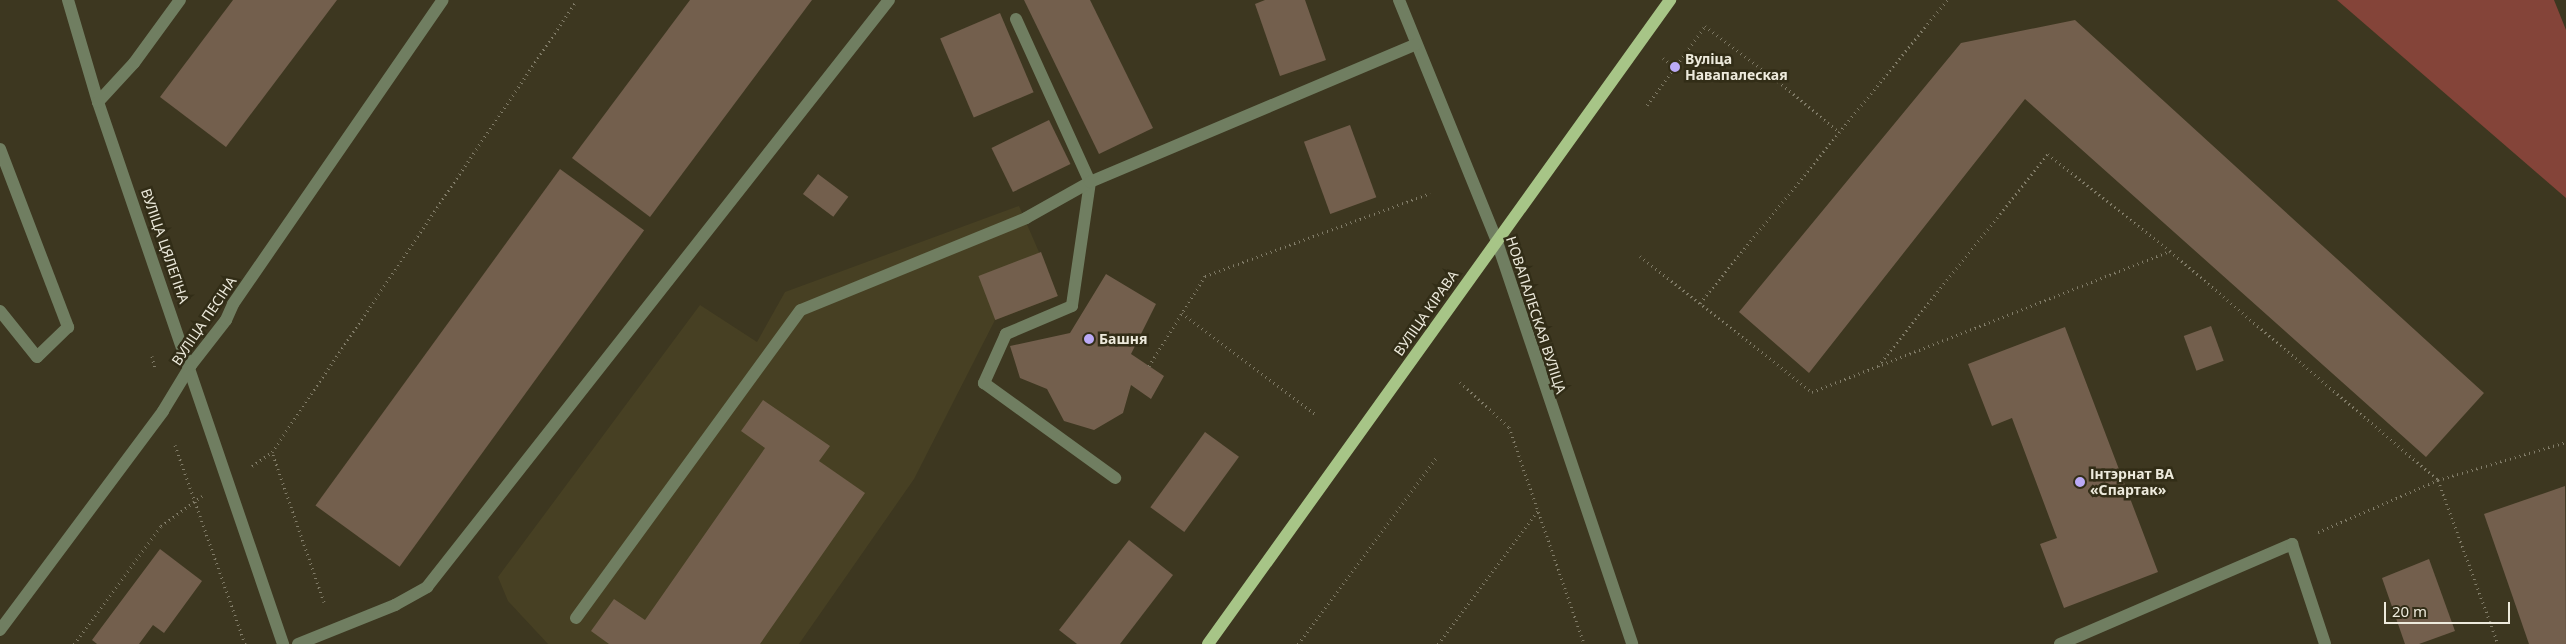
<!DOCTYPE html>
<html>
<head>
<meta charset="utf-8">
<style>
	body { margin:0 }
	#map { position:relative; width:2566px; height:644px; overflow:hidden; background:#3d3720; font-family:"Noto Sans",sans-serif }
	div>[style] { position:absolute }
	.built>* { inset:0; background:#474023 }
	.green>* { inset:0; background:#844439 }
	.building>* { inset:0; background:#735f4d; transform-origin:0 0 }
	.path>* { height:3px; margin-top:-1.5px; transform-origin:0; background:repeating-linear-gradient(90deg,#817c68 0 1px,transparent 0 5px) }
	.minor>* { height:12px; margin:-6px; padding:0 6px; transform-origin:6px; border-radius:6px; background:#707e61 }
	.major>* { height:12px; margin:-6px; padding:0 6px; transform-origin:6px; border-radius:6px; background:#a7c587 }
	.dots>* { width:14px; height:14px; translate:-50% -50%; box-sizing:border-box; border:2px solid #322d17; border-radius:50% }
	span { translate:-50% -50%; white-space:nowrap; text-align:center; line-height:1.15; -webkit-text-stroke:5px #322d17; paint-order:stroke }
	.poi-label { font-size:14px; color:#edeadc; font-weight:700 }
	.left { translate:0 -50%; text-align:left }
	.street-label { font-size:14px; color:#edeadc }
	.scale { position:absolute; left:2384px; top:602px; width:126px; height:22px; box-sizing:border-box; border:2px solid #edeadc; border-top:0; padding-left:6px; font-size:15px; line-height:18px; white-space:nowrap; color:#edeadc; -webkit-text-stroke:4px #322d17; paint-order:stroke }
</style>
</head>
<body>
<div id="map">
	<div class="built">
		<div style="clip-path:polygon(1019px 206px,1058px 296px,995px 320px,914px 479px,799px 644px,548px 644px,508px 601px,498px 577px,700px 305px,757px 342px,785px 292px)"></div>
	</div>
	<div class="green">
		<div style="clip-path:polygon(2337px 0,2554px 0,2566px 30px,2566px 198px)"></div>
	</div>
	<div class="building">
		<div style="clip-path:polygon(233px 0,337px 0,226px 147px,160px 97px)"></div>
		<div style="clip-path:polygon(690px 0,812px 0,650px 217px,572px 158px)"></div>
		<div style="clip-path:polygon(1024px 0,1090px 0,1153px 128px,1099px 154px)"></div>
		<div style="clip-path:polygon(1265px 0,1305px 0,1326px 60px,1280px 76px,1255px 4px)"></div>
		<div style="left:1000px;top:13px;width:86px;height:65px;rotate:67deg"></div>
		<div style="clip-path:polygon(2075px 20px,2484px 393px,2426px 457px,2025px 99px,1809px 373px,1739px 312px,1961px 43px)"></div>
		<div style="left:1049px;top:120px;width:49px;height:64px;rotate:64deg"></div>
		<div style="left:1350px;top:125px;width:77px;height:49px;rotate:70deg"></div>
		<div style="left:560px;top:169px;width:104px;height:416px;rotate:36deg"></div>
		<div style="left:818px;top:174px;width:38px;height:25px;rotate:37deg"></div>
		<div style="left:1041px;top:252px;width:47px;height:67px;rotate:69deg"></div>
		<div style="clip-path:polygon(1106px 274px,1156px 304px,1131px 354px,1164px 376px,1151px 399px,1131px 385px,1123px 413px,1094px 430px,1064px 421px,1047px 389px,1020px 378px,1010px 346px,1070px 333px)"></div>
		<div style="left:2211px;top:326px;width:37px;height:29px;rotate:70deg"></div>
		<div style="clip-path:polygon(2065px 327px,2158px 572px,2064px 608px,2040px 544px,2057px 538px,2012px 418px,1992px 426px,1968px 364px)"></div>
		<div style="clip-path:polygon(763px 400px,830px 446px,819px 461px,865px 493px,760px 644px,609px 644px,591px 631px,614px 599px,645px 620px,765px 448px,741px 431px)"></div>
		<div style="left:1205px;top:432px;width:42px;height:93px;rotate:36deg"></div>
		<div style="clip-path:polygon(2565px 486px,2566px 644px,2529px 644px,2484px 514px)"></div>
		<div style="clip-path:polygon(1129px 540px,1173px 575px,1120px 644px,1077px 644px,1059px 630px)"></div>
		<div style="clip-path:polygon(160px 549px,202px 581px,164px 633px,153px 625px,139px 644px,97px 644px,92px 640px)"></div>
		<div style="clip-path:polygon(2429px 559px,2455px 631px,2419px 644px,2405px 644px,2382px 578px)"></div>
	</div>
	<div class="path">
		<div style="left:1663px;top:58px;width:15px;rotate:37deg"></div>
		<div style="left:1647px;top:105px;width:98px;rotate:-53.7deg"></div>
		<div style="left:1705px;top:26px;width:91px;rotate:37deg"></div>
		<div style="left:1778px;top:81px;width:80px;rotate:39.9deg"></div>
		<div style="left:1640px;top:256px;width:219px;rotate:38.3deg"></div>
		<div style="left:1812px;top:392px;width:385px;rotate:-21.5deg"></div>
		<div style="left:2170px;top:251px;width:353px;rotate:40.5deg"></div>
		<div style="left:2438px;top:480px;width:175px;rotate:69.9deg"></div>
		<div style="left:1700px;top:303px;width:391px;rotate:-50.8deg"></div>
		<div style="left:1182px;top:313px;width:169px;rotate:37.1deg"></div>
		<div style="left:152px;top:356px;width:13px;rotate:77deg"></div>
		<div style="left:1149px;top:366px;width:106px;rotate:-58.1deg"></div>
		<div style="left:1205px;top:276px;width:240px;rotate:-20.2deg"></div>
		<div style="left:1878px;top:366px;width:272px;rotate:-51.3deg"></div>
		<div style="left:2048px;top:154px;width:156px;rotate:38.5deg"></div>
		<div style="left:1460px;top:382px;width:67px;rotate:42.6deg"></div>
		<div style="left:1509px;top:427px;width:230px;rotate:70.9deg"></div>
		<div style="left:175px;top:445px;width:211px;rotate:70.6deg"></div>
		<div style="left:252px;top:466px;width:24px;rotate:-35deg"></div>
		<div style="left:2318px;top:532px;width:131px;rotate:-23.4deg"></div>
		<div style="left:2438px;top:480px;width:134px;rotate:-16.5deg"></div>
		<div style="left:324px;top:602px;width:159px;rotate:-109.1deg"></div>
		<div style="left:272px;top:452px;width:545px;rotate:-55.99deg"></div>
		<div style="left:74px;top:644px;width:147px;rotate:-53.6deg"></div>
		<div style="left:161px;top:526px;width:51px;rotate:-36.2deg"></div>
		<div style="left:1298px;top:644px;width:232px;rotate:-53.4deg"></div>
		<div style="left:1438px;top:644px;width:169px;rotate:-53.2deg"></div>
	</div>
	<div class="minor">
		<div style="left:68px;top:0;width:106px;rotate:73.6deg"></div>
		<div style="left:98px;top:102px;width:573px;rotate:71.15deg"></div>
		<div style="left:1399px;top:0;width:258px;rotate:67.9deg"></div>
		<div style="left:1496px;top:239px;width:427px;rotate:71.4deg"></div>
		<div style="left:1016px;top:19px;width:179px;rotate:65.6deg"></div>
		<div style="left:1090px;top:182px;width:125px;rotate:98.3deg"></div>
		<div style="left:1072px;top:306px;width:72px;rotate:157deg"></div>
		<div style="left:1006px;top:334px;width:54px;rotate:114.2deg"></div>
		<div style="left:984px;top:383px;width:162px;rotate:35.9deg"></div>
		<div style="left:98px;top:102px;width:53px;rotate:-47.3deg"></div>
		<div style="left:134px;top:63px;width:78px;rotate:-53.9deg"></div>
		<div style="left:0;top:149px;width:191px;rotate:69.1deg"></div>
		<div style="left:68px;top:327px;width:43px;rotate:135.9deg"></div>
		<div style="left:37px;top:357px;width:59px;rotate:-128.8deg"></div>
		<div style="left:576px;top:618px;width:381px;rotate:-53.9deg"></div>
		<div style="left:801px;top:310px;width:243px;rotate:-22.2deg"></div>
		<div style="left:1026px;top:218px;width:73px;rotate:-29.4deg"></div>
		<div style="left:1090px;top:182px;width:354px;rotate:-22.9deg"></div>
		<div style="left:0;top:630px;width:273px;rotate:-53.3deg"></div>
		<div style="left:163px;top:411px;width:54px;rotate:-58.7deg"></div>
		<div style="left:191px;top:365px;width:57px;rotate:-52.1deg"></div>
		<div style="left:226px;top:320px;width:17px;rotate:-66deg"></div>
		<div style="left:233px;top:304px;width:369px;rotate:-55.4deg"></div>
		<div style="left:298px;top:644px;width:105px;rotate:-21.9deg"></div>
		<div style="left:395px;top:605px;width:37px;rotate:-29deg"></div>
		<div style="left:427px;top:587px;width:747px;rotate:-51.8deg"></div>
		<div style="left:2060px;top:644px;width:253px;rotate:-23.3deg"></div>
		<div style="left:2292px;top:544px;width:105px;rotate:71.7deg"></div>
	</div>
	<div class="major">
		<div style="left:1208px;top:644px;width:793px;rotate:-54.34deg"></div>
	</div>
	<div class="dots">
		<div style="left:1675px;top:67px;background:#bbaaf6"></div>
		<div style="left:1089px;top:339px;background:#bbaaf6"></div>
		<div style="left:2080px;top:482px;background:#bbaaf6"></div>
	</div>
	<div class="poi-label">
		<span class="left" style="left:1685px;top:67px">Вуліца<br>Навапалеская</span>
		<span class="left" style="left:1099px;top:339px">Башня</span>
		<span class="left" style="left:2090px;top:482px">Інтэрнат ВА<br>«Спартак»</span>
	</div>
	<div class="street-label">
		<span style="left:165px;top:246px;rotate:71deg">ВУЛІЦА ЦЯЛЕГІНА</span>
		<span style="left:1426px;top:313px;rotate:-55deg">ВУЛІЦА КІРАВА</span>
		<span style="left:1536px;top:315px;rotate:72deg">НОВАПАЛЕСКАЯ ВУЛІЦА</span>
		<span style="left:204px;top:321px;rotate:-56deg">ВУЛІЦА ПЕСІНА</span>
	</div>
	<div class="scale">20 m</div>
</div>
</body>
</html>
